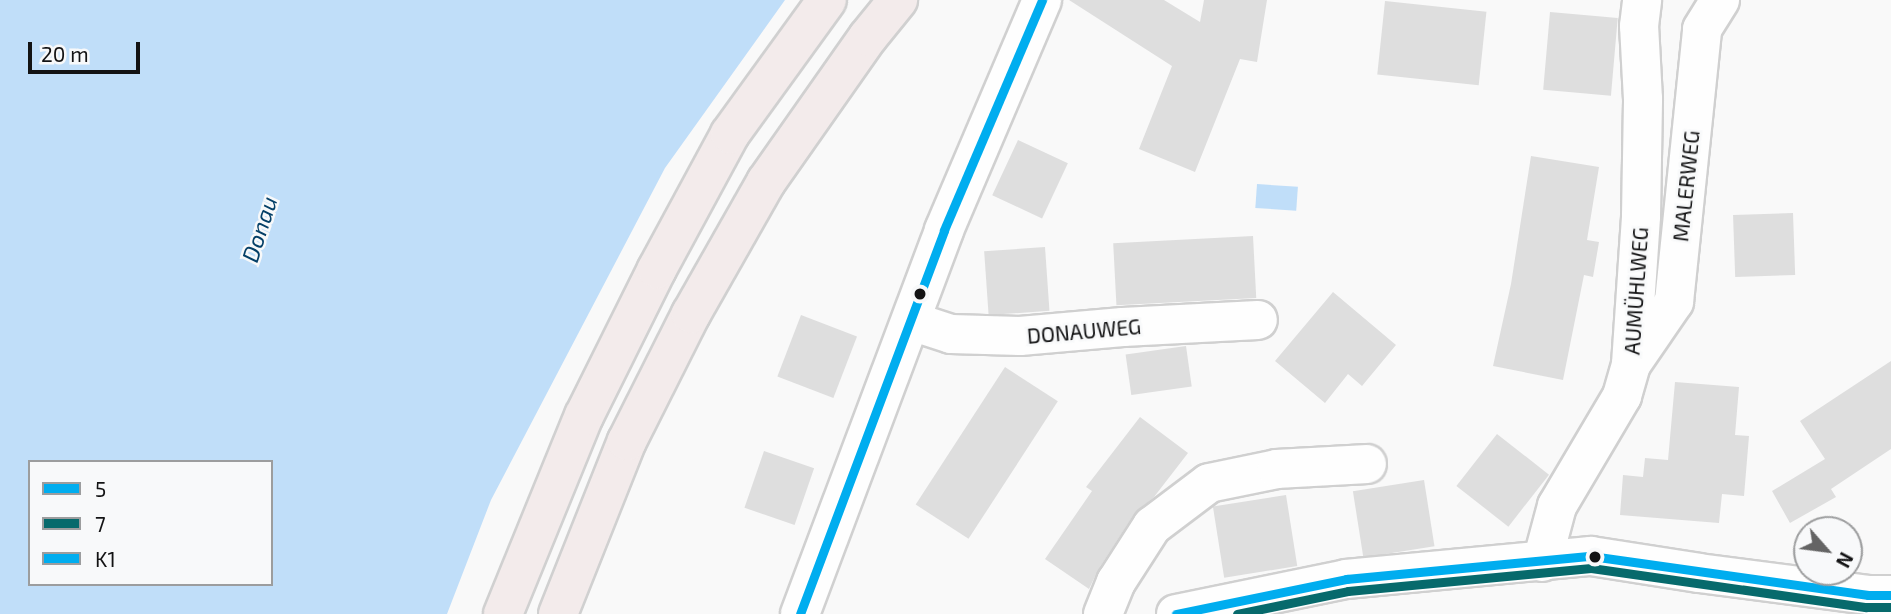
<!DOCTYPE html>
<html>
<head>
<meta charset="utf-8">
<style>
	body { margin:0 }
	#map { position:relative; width:1891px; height:614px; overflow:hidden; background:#f9f9f9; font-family:"Exo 2",sans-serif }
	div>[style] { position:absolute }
	.water>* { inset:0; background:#c0def9; transform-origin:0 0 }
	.building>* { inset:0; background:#dedede; transform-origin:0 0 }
	.roads { filter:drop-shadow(2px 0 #d0d0d0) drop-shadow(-2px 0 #d0d0d0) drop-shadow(0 2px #d0d0d0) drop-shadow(0 -2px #d0d0d0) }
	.minor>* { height:38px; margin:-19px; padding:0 19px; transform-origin:19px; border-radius:19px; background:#fefefe }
	.major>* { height:38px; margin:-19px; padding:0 19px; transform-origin:19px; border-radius:19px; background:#f3ebeb }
	.bus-1>* { height:9px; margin:-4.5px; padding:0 4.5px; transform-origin:4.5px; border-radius:4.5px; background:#00adef }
	.bus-2>* { height:9px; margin:-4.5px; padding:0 4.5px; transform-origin:4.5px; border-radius:4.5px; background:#076a6c }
	.bus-3>* { height:9px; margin:-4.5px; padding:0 4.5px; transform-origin:4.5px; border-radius:4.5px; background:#00adef }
	.dots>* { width:19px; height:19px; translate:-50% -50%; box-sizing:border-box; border:4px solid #f8f9fa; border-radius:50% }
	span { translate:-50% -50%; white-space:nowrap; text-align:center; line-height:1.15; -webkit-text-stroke:5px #f8f9fa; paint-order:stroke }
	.street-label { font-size:21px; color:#131314 }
	.water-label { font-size:23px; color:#054068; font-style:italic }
	.legend { position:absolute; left:28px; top:460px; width:245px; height:126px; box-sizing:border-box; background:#f8f9fa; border:2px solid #9c9d9e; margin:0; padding:9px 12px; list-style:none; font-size:21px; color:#131314 }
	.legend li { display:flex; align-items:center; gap:14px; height:35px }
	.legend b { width:35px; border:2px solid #9c9d9e }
	.north { position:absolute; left:1793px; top:516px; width:70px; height:70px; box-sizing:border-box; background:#f8f9fa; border:2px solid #9c9d9e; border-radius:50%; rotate:118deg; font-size:19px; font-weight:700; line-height:28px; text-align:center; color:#131314 }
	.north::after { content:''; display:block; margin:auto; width:24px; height:32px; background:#646464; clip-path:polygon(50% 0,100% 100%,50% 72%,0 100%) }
	.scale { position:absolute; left:28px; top:42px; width:112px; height:32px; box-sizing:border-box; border:4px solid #131314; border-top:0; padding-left:9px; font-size:21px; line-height:24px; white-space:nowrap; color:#131314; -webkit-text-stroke:5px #f8f9fa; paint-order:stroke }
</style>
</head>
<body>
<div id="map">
	<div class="water">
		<div style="clip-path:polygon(evenodd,0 0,785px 0,665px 168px,491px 500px,447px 614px,0 614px,0 0,30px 462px,271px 462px,271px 584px,30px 584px,30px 462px)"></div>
		<div style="left:1257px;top:184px;width:41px;height:24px;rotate:4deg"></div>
	</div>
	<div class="building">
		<div style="clip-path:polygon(1069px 0,1164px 0,1200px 22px,1204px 0,1267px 0,1257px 62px,1240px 59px,1195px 172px,1139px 149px,1172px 66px)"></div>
		<div style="left:1385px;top:1px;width:102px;height:74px;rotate:6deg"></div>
		<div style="left:1550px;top:12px;width:68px;height:78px;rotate:5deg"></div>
		<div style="left:1018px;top:140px;width:55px;height:61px;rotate:25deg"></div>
		<div style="clip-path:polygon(1531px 156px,1599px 167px,1587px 240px,1599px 242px,1593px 277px,1584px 275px,1563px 380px,1493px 366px,1511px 284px)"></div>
		<div style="left:1793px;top:213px;width:62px;height:60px;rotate:88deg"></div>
		<div style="left:1253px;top:236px;width:62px;height:140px;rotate:87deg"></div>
		<div style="left:1045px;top:247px;width:64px;height:61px;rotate:86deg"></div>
		<div style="clip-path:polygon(1333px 292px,1396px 345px,1362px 386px,1348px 374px,1325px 403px,1275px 361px)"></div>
		<div style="left:801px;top:315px;width:60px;height:66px;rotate:21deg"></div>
		<div style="left:1186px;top:346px;width:41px;height:61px;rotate:82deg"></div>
		<div style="clip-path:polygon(1891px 361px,1891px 449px,1831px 489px,1836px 497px,1790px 523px,1772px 491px,1825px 459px,1800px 421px)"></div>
		<div style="left:1005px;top:367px;width:63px;height:164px;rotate:33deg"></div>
		<div style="clip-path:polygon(1675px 382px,1739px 387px,1735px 435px,1749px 436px,1744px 496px,1722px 494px,1719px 523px,1620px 515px,1623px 475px,1643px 477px,1645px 458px,1668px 460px)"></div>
		<div style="clip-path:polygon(1140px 417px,1188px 453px,1154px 497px,1134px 514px,1098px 570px,1089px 589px,1045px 559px,1092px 491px,1086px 487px)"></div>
		<div style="left:1497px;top:434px;width:66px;height:66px;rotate:38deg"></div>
		<div style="left:764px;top:451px;width:53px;height:60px;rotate:19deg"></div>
		<div style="left:1424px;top:480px;width:67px;height:72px;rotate:81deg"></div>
		<div style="left:1286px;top:495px;width:72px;height:74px;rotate:81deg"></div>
	</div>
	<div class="roads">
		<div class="minor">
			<div style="left:911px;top:321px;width:42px;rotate:18deg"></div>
			<div style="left:951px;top:334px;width:69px;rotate:1.7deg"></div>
			<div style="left:1020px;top:336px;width:103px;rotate:-5deg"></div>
			<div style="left:1123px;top:327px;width:135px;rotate:-3deg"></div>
			<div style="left:1632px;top:363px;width:74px;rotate:-55.5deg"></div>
			<div style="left:1674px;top:302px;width:274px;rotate:-84.1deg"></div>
			<div style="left:1702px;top:29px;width:34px;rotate:-58deg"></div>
			<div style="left:1542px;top:562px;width:58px;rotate:-75deg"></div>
			<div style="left:1557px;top:506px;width:128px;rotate:-59.4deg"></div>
			<div style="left:1622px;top:396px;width:33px;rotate:-74deg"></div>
			<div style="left:1631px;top:364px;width:148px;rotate:-86.1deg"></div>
			<div style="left:1641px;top:216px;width:117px;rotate:-89deg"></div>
			<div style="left:1643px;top:99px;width:73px;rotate:-93.1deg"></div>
			<div style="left:1639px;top:26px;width:26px;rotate:-83deg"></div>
			<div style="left:800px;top:614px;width:410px;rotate:-69.4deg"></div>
			<div style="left:944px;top:230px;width:250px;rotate:-66.9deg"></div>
			<div style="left:1103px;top:614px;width:35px;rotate:-68deg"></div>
			<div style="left:1116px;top:582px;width:67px;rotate:-57.3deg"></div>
			<div style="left:1152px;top:526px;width:71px;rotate:-37deg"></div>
			<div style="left:1209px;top:483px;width:69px;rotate:-11.6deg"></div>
			<div style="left:1277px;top:469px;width:90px;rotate:-3.2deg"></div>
			<div style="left:1176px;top:614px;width:174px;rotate:-11.6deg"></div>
			<div style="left:1346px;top:579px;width:246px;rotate:-5.4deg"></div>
			<div style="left:1591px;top:556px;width:109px;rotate:8.9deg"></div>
			<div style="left:1699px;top:573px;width:170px;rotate:7.4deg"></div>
			<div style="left:1868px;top:595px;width:23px"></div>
		</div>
		<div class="major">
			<div style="left:503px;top:614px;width:214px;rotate:-67.8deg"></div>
			<div style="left:584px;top:416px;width:164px;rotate:-63.6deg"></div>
			<div style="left:657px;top:269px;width:153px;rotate:-61.6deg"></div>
			<div style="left:730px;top:134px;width:165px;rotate:-54.1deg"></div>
			<div style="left:558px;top:614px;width:186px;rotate:-68.3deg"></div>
			<div style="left:627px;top:441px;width:142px;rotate:-63.3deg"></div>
			<div style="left:691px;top:314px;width:152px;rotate:-60.4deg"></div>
			<div style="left:766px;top:182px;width:177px;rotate:-54.9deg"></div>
			<div style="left:868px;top:37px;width:48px;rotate:-51deg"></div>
		</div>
	</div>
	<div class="bus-1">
		<div style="left:1176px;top:614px;width:174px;rotate:-11.6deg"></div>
		<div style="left:1346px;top:579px;width:246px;rotate:-5.4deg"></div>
		<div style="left:1591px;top:556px;width:280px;rotate:8deg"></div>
		<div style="left:1868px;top:595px;width:23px"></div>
	</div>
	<div class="bus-2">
		<div style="left:1237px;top:614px;width:113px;rotate:-11.7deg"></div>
		<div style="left:1348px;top:591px;width:244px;rotate:-5.4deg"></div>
		<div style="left:1591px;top:568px;width:278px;rotate:8.1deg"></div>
		<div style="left:1866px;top:607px;width:25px"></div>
	</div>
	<div class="bus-3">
		<div style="left:800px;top:614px;width:410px;rotate:-69.4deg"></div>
		<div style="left:944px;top:230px;width:250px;rotate:-66.9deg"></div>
	</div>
	<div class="dots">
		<div style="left:920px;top:294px;background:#131314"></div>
		<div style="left:1595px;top:557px;background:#131314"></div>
	</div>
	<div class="street-label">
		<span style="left:1686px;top:186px;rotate:-84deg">MALERWEG</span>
		<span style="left:1636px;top:291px;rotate:-86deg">AUMÜHLWEG</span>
		<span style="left:1084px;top:331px;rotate:-5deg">DONAUWEG</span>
	</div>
	<div class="water-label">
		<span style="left:259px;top:229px;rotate:-72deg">Donau</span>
	</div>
	<ul class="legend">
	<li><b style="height:9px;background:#00adef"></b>5</li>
	<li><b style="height:9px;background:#076a6c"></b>7</li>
	<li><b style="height:9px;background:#00adef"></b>K1</li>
	</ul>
	<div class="north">N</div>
	<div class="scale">20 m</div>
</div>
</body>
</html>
